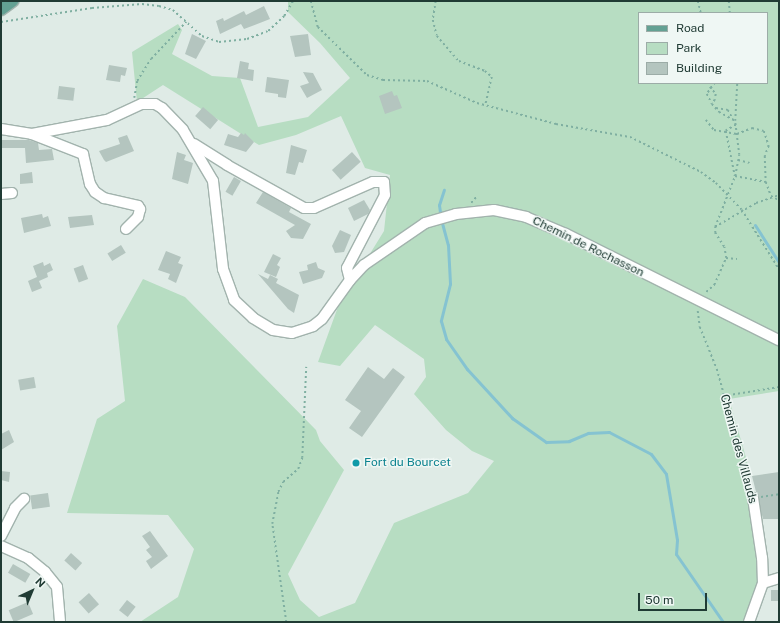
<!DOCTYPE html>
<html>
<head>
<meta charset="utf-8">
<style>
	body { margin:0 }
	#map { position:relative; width:780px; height:623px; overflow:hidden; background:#dfebe6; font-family:"Public Sans",sans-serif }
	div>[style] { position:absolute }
	.green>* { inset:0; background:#b7ddc2 }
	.stream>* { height:3px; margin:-1.5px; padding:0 1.5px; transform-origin:1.5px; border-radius:1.5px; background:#85c3d1 }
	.building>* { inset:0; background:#b4c5bf; transform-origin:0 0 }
	.path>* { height:1.5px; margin-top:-0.75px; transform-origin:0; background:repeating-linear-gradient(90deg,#7fafa1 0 2px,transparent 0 5px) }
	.roads { filter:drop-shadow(1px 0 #a2b3ad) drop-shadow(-1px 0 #a2b3ad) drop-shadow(0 1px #a2b3ad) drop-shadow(0 -1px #a2b3ad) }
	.minor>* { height:10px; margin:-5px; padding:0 5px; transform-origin:5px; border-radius:5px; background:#fff }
	.major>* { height:12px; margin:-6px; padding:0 6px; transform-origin:6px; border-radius:6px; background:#63a193 }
	.dots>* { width:11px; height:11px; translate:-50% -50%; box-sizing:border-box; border:2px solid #eff7f4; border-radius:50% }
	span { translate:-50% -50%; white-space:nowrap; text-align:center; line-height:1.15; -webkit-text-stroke:3px #eff7f4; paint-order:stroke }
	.street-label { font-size:12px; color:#203b34 }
	.culture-label { font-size:12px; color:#0d838f }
	.left { translate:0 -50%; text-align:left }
	.frame { position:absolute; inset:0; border:2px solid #203b34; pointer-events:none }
	.legend { position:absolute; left:638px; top:12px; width:130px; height:72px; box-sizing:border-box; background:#eff7f4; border:1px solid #9caca7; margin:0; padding:5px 7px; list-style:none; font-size:12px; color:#203b34 }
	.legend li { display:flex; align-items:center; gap:8px; height:20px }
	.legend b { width:20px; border:1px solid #9caca7 }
	.north { position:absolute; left:12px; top:571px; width:40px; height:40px; -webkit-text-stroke:3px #eff7f4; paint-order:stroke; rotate:44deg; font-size:11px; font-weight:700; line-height:16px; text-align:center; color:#203b34 }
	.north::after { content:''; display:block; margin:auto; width:14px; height:18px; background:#203b34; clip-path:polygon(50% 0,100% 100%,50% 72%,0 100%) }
	.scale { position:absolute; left:638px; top:593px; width:69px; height:18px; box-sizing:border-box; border:2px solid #203b34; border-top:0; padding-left:5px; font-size:12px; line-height:14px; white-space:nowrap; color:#203b34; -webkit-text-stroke:3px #eff7f4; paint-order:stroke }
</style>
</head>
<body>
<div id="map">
	<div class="green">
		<div style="clip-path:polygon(evenodd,288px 1px,779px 1px,779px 391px,729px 399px,747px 461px,761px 585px,751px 622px,140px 622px,178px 597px,194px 549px,168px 515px,67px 513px,97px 419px,125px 401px,117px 326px,143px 279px,185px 297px,316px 430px,320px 441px,344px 470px,288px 574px,300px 600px,319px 617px,355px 603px,394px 523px,468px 493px,494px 461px,472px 451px,446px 430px,414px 394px,426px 377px,424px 359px,375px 325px,340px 366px,318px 362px,339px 304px,384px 231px,390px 175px,365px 168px,341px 116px,296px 135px,259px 145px,163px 85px,137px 102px,132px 52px,178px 24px,182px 30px,172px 54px,212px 76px,240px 78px,258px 127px,308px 117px,350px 78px,320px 43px,288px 12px,288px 1px,639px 13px,767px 13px,767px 83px,639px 83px,639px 13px)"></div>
	</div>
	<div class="stream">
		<div style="left:504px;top:207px;width:17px;rotate:13deg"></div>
		<div style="left:440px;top:212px;width:7px;rotate:-98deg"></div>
		<div style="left:439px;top:205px;width:16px;rotate:-72deg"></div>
		<div style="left:442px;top:223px;width:23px;rotate:75deg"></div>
		<div style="left:448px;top:245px;width:39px;rotate:87deg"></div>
		<div style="left:450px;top:284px;width:38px;rotate:104deg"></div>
		<div style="left:441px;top:321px;width:19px;rotate:74deg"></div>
		<div style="left:446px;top:339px;width:37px;rotate:55deg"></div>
		<div style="left:467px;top:369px;width:67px;rotate:47.4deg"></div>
		<div style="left:512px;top:418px;width:42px;rotate:35.2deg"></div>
		<div style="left:546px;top:442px;width:23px;rotate:-2deg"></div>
		<div style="left:569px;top:441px;width:21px;rotate:-23deg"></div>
		<div style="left:588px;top:433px;width:21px;rotate:-3deg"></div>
		<div style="left:609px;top:432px;width:47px;rotate:27.6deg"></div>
		<div style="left:651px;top:454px;width:25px;rotate:53deg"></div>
		<div style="left:666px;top:474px;width:67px;rotate:80.5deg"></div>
		<div style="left:677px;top:540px;width:14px;rotate:94deg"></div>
		<div style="left:676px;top:554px;width:83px;rotate:55.3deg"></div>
		<div style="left:755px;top:225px;width:43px;rotate:57.4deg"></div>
	</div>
	<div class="building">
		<div style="clip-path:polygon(264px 6px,270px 19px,244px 29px,241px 24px,220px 34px,216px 21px,223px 18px,224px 21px,244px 11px,246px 15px)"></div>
		<div style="clip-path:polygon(192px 34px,206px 41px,196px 59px,185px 54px)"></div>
		<div style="clip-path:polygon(308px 34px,311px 55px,295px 57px,290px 36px)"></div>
		<div style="clip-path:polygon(240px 61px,249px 63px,248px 69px,254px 70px,253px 81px,237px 78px)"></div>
		<div style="clip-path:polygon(109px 65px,127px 68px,125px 76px,121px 75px,120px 82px,106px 80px)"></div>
		<div style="clip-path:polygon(303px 72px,313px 73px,322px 90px,307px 98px,300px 86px,309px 83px)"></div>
		<div style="clip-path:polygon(267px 77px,289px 80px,286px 98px,278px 97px,278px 94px,265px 92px)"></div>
		<div style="left:59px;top:86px;width:16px;height:13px;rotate:7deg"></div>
		<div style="clip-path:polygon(392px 91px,394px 96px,397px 95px,402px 108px,385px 114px,379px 96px)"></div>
		<div style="left:203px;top:107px;width:20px;height:12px;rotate:41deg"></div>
		<div style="clip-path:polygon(241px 133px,244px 135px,245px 133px,254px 142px,246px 152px,224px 145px,228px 134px,238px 137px)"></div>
		<div style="clip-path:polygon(127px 135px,134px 151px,106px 162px,104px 160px,99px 151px,120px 144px,118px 138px)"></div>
		<div style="clip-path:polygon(2px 140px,29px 140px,38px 143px,39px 150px,52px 149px,54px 160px,26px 163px,25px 148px,2px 148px)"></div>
		<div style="clip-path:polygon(291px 145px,307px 150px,303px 163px,299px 162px,295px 175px,286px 173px)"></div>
		<div style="clip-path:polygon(177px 152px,186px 155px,184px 160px,193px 163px,188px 184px,172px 179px)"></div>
		<div style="left:352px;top:152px;width:13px;height:27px;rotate:48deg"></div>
		<div style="clip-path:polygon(32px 172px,33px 183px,20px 184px,20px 174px)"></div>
		<div style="left:234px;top:177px;width:8px;height:17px;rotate:30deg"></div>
		<div style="clip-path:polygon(263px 192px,291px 208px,289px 212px,311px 224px,303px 239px,291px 238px,286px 231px,295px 225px,256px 203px)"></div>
		<div style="clip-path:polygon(364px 200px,370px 210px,368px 214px,354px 221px,348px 208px)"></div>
		<div style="clip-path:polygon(42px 214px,43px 218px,48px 216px,51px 226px,24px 233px,21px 218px)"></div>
		<div style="clip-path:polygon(92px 215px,94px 225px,70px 228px,68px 217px)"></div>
		<div style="clip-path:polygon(340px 230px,351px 235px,344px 252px,335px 253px,332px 246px)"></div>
		<div style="left:121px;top:245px;width:9px;height:16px;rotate:58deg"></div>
		<div style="clip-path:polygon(166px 251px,181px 257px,178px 263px,183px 265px,176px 283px,168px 279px,170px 274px,158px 270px)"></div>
		<div style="clip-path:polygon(273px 254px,281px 258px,277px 265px,280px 267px,276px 277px,264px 272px)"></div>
		<div style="clip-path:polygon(43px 262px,44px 266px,50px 263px,53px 270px,47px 273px,48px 277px,39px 281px,42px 288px,32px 292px,28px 281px,37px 277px,33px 266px)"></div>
		<div style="clip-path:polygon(316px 262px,318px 268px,325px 271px,322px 278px,303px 284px,299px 272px,308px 270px,307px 265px)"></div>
		<div style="left:83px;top:265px;width:15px;height:10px;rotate:70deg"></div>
		<div style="clip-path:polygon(258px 274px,268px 279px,270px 275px,278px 279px,276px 283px,299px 295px,294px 313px,288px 309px)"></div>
		<div style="clip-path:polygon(368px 367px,384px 379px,393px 368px,405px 377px,362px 437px,349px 428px,361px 411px,345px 400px)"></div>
		<div style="left:34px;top:377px;width:11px;height:16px;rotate:80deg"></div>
		<div style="clip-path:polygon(9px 430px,14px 442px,1px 450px,1px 434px)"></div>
		<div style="clip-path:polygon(1px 471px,10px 472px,9px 482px,1px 480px)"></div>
		<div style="clip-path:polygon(779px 472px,779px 519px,763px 519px,752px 476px)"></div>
		<div style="left:48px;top:493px;width:14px;height:18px;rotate:82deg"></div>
		<div style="clip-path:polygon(150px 531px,168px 556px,151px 569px,146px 561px,152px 557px,146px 550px,150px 547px,142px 536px)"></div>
		<div style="left:71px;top:553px;width:15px;height:10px;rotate:42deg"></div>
		<div style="left:13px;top:564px;width:20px;height:10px;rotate:30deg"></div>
		<div style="left:771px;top:590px;width:8px;height:11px"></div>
		<div style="left:89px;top:593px;width:15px;height:14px;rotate:48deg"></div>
		<div style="left:127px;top:600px;width:11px;height:13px;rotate:38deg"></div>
		<div style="left:28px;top:602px;width:13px;height:21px;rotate:67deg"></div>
	</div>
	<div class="path">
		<div style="left:311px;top:1px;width:27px;rotate:75deg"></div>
		<div style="left:318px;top:27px;width:69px;rotate:44.4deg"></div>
		<div style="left:367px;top:75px;width:17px;rotate:17deg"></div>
		<div style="left:383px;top:80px;width:44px;rotate:1.3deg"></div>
		<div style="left:427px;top:81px;width:55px;rotate:23.7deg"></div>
		<div style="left:477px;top:103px;width:82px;rotate:14.9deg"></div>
		<div style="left:556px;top:124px;width:75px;rotate:10deg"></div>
		<div style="left:630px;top:137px;width:79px;rotate:26.2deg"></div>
		<div style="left:701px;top:172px;width:19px;rotate:36deg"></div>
		<div style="left:716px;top:183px;width:37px;rotate:46deg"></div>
		<div style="left:742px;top:210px;width:70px;rotate:57.9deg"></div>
		<div style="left:436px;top:1px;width:19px;rotate:99deg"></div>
		<div style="left:433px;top:20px;width:16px;rotate:76deg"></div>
		<div style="left:437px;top:36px;width:33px;rotate:49deg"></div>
		<div style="left:459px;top:61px;width:28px;rotate:21deg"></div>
		<div style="left:485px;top:71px;width:9px;rotate:41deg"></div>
		<div style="left:492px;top:77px;width:28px;rotate:103deg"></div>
		<div style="left:698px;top:1px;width:12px;rotate:76deg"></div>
		<div style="left:729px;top:1px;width:12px;rotate:85deg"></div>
		<div style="left:1px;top:22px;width:92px;rotate:-8.7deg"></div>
		<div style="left:92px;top:8px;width:50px;rotate:-4.6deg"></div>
		<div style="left:142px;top:4px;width:17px;rotate:7deg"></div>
		<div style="left:159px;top:6px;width:15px;rotate:16deg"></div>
		<div style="left:173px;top:10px;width:39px;rotate:42deg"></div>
		<div style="left:202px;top:36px;width:18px;rotate:19deg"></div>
		<div style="left:219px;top:42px;width:28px;rotate:-6deg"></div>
		<div style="left:247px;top:39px;width:22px;rotate:-21deg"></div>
		<div style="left:268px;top:31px;width:22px;rotate:-43deg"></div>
		<div style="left:284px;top:16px;width:17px;rotate:-59deg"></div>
		<div style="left:715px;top:83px;width:14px;rotate:126deg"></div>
		<div style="left:707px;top:94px;width:11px;rotate:63deg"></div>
		<div style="left:712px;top:104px;width:11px;rotate:49deg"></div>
		<div style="left:719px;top:112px;width:18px;rotate:29deg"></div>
		<div style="left:710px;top:87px;width:9px;rotate:49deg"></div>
		<div style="left:716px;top:94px;width:6px;rotate:99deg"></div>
		<div style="left:715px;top:100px;width:5px;rotate:127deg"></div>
		<div style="left:134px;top:98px;width:17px;rotate:-80deg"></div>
		<div style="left:137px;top:81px;width:26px;rotate:-58deg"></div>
		<div style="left:151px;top:59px;width:51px;rotate:-46.6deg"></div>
		<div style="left:716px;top:108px;width:12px;rotate:9deg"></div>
		<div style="left:728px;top:110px;width:10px;rotate:61deg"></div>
		<div style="left:706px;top:120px;width:13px;rotate:51deg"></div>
		<div style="left:714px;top:130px;width:23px;rotate:10deg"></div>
		<div style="left:737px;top:134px;width:16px;rotate:-22deg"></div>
		<div style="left:752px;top:128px;width:12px;rotate:14deg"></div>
		<div style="left:764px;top:131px;width:16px;rotate:72deg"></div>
		<div style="left:769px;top:146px;width:11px;rotate:112deg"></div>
		<div style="left:765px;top:156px;width:26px;rotate:88deg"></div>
		<div style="left:736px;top:125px;width:12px;rotate:149deg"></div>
		<div style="left:726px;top:131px;width:46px;rotate:78.7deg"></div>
		<div style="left:735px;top:176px;width:32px;rotate:11deg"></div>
		<div style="left:766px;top:182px;width:15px;rotate:70deg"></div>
		<div style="left:771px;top:196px;width:9px;rotate:27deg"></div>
		<div style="left:738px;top:160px;width:12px;rotate:14deg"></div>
		<div style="left:471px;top:203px;width:8px;rotate:-50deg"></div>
		<div style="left:715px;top:227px;width:48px;rotate:-30.3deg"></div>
		<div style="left:756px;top:203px;width:24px;rotate:-19deg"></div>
		<div style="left:726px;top:258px;width:11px;rotate:5deg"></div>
		<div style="left:706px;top:292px;width:11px;rotate:-41deg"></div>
		<div style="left:714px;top:285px;width:30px;rotate:-66deg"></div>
		<div style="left:726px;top:258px;width:11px;rotate:-100deg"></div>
		<div style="left:724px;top:247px;width:17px;rotate:-123deg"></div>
		<div style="left:715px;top:233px;width:6px;rotate:-90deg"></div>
		<div style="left:715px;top:227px;width:55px;rotate:-68.6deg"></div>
		<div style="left:735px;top:176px;width:21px;rotate:-79deg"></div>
		<div style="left:739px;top:155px;width:34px;rotate:-97deg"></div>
		<div style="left:735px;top:121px;width:38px;rotate:-87deg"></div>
		<div style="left:698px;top:311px;width:16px;rotate:83deg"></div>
		<div style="left:700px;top:327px;width:45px;rotate:68deg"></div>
		<div style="left:717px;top:369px;width:124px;rotate:74.6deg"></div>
		<div style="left:723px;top:396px;width:57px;rotate:-9.1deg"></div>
		<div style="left:761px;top:497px;width:18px;rotate:-9deg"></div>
		<div style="left:286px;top:622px;width:99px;rotate:-98.1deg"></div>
		<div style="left:272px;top:524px;width:33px;rotate:-79deg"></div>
		<div style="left:278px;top:492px;width:11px;rotate:-63deg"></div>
		<div style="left:283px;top:482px;width:20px;rotate:-41deg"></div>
		<div style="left:298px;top:469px;width:12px;rotate:-70deg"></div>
		<div style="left:302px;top:458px;width:91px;rotate:-87.5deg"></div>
	</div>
	<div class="roads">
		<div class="minor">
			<div style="left:1px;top:129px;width:31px;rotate:9deg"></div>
			<div style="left:32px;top:134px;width:76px;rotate:-10.6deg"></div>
			<div style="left:107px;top:120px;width:38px;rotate:-25deg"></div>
			<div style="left:142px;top:104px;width:13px"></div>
			<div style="left:155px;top:104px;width:8px;rotate:30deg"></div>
			<div style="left:162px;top:108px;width:30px;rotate:46deg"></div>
			<div style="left:183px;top:130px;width:59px;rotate:59.5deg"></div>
			<div style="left:213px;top:181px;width:89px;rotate:83.5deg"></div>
			<div style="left:223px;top:269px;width:33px;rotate:70deg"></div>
			<div style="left:234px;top:300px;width:26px;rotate:43deg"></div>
			<div style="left:253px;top:318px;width:23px;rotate:31deg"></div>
			<div style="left:273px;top:330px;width:19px;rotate:9deg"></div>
			<div style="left:292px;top:333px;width:22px;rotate:-18deg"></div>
			<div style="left:313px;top:326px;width:11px;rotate:-38deg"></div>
			<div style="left:322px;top:319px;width:48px;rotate:-54.3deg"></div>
			<div style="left:350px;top:280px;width:21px;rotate:-47deg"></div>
			<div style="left:364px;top:265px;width:74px;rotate:-34.5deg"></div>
			<div style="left:425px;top:223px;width:32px;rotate:-16deg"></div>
			<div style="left:456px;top:214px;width:38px;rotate:-6deg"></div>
			<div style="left:494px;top:210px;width:33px;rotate:12deg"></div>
			<div style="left:526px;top:217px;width:43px;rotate:23deg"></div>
			<div style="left:566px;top:234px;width:238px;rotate:26.5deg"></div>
			<div style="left:32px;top:134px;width:55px;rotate:21.4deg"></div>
			<div style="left:83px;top:154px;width:31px;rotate:77deg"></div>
			<div style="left:90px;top:184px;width:9px;rotate:58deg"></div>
			<div style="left:95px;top:192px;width:11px;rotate:34deg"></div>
			<div style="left:104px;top:198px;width:35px;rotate:13deg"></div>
			<div style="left:138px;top:206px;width:4px;rotate:56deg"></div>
			<div style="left:140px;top:209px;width:8px;rotate:104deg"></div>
			<div style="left:138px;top:217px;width:17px;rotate:135deg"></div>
			<div style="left:194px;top:144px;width:39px;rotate:32deg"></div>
			<div style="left:227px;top:165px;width:88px;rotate:29.2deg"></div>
			<div style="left:304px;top:208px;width:10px"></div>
			<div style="left:314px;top:208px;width:64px;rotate:-23.8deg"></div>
			<div style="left:373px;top:182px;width:11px"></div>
			<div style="left:384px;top:182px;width:13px;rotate:86deg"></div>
			<div style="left:385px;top:195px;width:82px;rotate:117.5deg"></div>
			<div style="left:347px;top:268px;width:12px;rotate:76deg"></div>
			<div style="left:1px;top:194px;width:11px;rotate:-5deg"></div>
			<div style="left:1px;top:536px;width:31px;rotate:-63deg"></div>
			<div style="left:15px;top:508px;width:13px;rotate:-45deg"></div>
			<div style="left:1px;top:546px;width:30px;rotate:24deg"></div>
			<div style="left:28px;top:558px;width:22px;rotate:39deg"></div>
			<div style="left:45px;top:572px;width:19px;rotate:51deg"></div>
			<div style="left:57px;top:587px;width:35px;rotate:85deg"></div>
			<div style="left:763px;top:583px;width:17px;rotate:-17deg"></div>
			<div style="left:749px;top:622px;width:41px;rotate:-70.3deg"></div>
			<div style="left:763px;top:583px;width:25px;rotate:-92deg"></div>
			<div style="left:762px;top:558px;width:61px;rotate:-98.5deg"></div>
		</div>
		<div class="major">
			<div style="left:1px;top:9px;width:14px;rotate:-36deg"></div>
		</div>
	</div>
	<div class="dots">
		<div style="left:356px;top:463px;background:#0f9aa8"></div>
	</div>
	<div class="street-label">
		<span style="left:588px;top:247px;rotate:26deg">Chemin de Rochasson</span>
		<span style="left:738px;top:449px;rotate:75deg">Chemin des Villauds</span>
	</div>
	<div class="culture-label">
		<span class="left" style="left:364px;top:463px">Fort du Bourcet</span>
	</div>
	<div class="frame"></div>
	<ul class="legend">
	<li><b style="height:5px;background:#63a193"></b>Road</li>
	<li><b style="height:11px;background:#b7ddc2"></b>Park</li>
	<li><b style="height:11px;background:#b4c5bf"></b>Building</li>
	</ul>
	<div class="north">N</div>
	<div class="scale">50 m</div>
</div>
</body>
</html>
